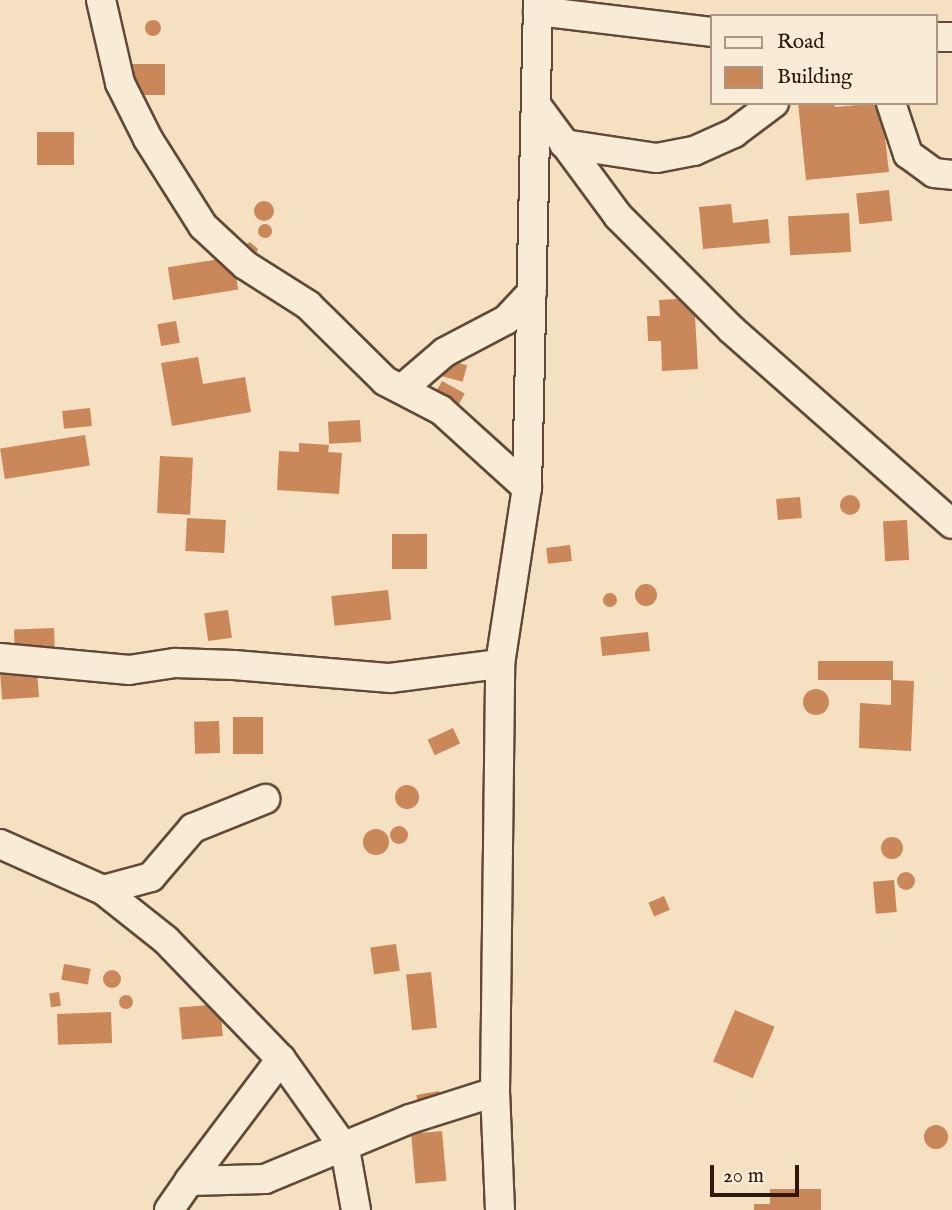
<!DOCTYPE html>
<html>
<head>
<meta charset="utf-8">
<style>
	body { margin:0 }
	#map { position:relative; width:952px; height:1210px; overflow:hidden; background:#f5e1c2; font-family:"IM FELL English",serif }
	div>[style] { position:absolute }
	.building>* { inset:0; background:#ca875a; transform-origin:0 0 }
	.round { border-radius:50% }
	.roads { filter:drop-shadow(2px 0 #604a37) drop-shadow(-2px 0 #604a37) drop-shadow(0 2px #604a37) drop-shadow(0 -2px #604a37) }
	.street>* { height:28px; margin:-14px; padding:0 14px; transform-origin:14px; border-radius:14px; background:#f8ecd7 }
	span { translate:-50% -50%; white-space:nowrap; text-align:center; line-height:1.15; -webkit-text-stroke:5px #f8ecd7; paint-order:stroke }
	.legend { position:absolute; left:710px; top:14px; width:228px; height:91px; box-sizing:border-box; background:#f8ecd7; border:2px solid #a89785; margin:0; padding:9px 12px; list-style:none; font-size:21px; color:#2f1709 }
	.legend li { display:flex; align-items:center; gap:14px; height:35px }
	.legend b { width:35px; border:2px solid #a89785 }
	.scale { position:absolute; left:710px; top:1165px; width:89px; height:32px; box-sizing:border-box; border:4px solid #2f1709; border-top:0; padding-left:9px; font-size:21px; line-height:24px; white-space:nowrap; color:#2f1709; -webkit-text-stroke:5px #f8ecd7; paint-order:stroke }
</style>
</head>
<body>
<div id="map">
	<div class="building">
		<div class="round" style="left:145px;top:20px;width:16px;height:16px"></div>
		<div style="left:165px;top:64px;width:31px;height:38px;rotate:90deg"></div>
		<div style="clip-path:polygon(798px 103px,834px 103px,835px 107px,881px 103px,889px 172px,806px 180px)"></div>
		<div style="left:74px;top:132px;width:33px;height:37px;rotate:90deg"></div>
		<div style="left:889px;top:190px;width:31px;height:33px;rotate:84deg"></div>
		<div class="round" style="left:254px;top:201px;width:20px;height:20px"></div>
		<div style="clip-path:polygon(731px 204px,733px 223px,768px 219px,770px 243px,703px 249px,699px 207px)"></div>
		<div style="left:849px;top:213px;width:39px;height:61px;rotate:87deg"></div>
		<div class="round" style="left:258px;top:224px;width:14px;height:14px"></div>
		<div style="clip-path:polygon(250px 242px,258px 249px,254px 258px,242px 247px)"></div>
		<div style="left:233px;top:257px;width:33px;height:66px;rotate:81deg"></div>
		<div style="clip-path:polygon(694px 298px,698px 369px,662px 371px,661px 341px,648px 341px,647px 316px,660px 316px,659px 300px)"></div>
		<div style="left:176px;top:321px;width:22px;height:19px;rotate:80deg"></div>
		<div style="clip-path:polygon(198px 357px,203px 384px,245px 377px,251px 412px,172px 426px,161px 363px)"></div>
		<div style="left:440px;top:358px;width:28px;height:17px;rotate:15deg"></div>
		<div style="left:442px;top:381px;width:26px;height:17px;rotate:29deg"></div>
		<div style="left:90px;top:408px;width:18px;height:28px;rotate:84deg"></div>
		<div style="left:360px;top:420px;width:22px;height:32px;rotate:87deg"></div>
		<div style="left:85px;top:435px;width:31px;height:86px;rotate:81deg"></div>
		<div style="clip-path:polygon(299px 443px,329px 445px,328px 452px,342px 453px,339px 494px,277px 490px,279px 451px,299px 452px)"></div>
		<div style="left:160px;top:456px;width:33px;height:57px;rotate:3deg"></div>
		<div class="round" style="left:840px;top:495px;width:20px;height:20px"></div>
		<div style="left:800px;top:497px;width:21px;height:24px;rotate:85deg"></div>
		<div style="left:187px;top:518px;width:39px;height:33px;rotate:3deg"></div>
		<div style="left:907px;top:520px;width:40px;height:24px;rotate:87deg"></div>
		<div style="left:392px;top:534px;width:35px;height:35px"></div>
		<div style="left:570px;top:545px;width:16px;height:24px;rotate:83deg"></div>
		<div class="round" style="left:635px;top:584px;width:22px;height:22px"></div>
		<div style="left:388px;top:590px;width:30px;height:57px;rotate:84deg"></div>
		<div class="round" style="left:603px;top:593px;width:14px;height:14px"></div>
		<div style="left:228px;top:610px;width:28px;height:24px;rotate:82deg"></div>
		<div style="left:54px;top:628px;width:29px;height:40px;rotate:88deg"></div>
		<div style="left:648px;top:632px;width:19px;height:48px;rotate:84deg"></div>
		<div style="left:893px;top:661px;width:19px;height:75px;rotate:90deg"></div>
		<div style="left:37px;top:669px;width:28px;height:37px;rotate:86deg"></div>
		<div style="clip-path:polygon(891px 680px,914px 681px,911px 751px,859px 748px,860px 703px,891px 705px)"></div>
		<div class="round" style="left:803px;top:689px;width:26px;height:26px"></div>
		<div style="left:263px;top:717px;width:37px;height:30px;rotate:90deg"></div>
		<div style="left:219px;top:721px;width:32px;height:25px;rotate:88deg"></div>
		<div style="left:453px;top:728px;width:17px;height:28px;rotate:65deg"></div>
		<div class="round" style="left:395px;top:785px;width:24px;height:24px"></div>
		<div class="round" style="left:390px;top:826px;width:18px;height:18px"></div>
		<div class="round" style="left:363px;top:829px;width:26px;height:26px"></div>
		<div class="round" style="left:881px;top:837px;width:22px;height:22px"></div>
		<div class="round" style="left:897px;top:872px;width:18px;height:18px"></div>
		<div style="left:894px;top:880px;width:32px;height:21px;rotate:85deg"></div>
		<div style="left:664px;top:896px;width:15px;height:17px;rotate:67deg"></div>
		<div style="left:396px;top:944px;width:27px;height:26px;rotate:82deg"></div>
		<div style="left:64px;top:964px;width:27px;height:16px;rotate:10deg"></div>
		<div class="round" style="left:103px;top:970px;width:18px;height:18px"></div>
		<div style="left:431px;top:972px;width:56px;height:25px;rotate:84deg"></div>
		<div style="left:59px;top:992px;width:14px;height:10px;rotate:82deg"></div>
		<div class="round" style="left:119px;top:995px;width:14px;height:14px"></div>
		<div style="left:220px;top:1004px;width:32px;height:41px;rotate:85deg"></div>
		<div style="left:735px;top:1010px;width:43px;height:56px;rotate:23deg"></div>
		<div style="left:111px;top:1012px;width:31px;height:54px;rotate:88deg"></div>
		<div style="left:439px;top:1091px;width:11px;height:23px;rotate:80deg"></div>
		<div class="round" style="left:924px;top:1125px;width:24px;height:24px"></div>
		<div style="left:442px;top:1131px;width:50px;height:31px;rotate:85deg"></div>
		<div style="clip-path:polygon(770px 1189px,821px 1189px,821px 1210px,754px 1210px,754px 1204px,770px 1204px)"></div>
	</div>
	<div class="roads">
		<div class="street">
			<div style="left:101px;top:0;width:85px;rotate:77.1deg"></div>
			<div style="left:120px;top:83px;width:63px;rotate:63.4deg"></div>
			<div style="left:148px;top:139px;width:103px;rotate:57.7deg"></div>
			<div style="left:203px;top:226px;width:57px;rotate:42.9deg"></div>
			<div style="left:245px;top:265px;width:75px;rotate:32.4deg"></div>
			<div style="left:308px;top:305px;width:108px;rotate:44.6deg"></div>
			<div style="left:385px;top:381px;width:63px;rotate:27.4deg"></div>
			<div style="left:441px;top:410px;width:116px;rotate:42.2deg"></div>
			<div style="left:538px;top:11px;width:175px;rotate:6.9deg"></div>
			<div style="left:936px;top:37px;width:16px"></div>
			<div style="left:891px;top:103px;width:54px;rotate:71.6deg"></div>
			<div style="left:908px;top:154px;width:32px;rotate:36deg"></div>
			<div style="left:934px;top:173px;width:18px;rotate:6deg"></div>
			<div style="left:537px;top:106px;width:137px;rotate:53.6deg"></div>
			<div style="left:618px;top:216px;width:161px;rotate:45deg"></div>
			<div style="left:732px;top:330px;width:293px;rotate:41.4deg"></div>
			<div style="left:564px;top:144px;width:94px;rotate:8.6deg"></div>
			<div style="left:657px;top:158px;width:38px;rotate:-11deg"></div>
			<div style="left:694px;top:151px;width:44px;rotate:-24.2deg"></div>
			<div style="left:734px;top:133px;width:50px;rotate:-36.9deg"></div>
			<div style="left:403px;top:388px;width:55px;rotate:-40.6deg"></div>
			<div style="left:445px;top:352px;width:69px;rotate:-27.7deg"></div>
			<div style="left:506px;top:320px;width:38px;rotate:-47deg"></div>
			<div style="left:0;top:658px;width:130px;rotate:5.3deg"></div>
			<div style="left:129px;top:670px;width:47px;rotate:-8.7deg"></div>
			<div style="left:175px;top:663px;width:59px;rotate:1.9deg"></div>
			<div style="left:234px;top:665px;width:157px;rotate:4.8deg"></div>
			<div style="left:390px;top:678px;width:111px;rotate:-7.3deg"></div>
			<div style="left:0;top:844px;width:113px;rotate:24.1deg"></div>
			<div style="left:103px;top:890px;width:80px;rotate:38.4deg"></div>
			<div style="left:166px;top:940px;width:165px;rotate:46deg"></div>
			<div style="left:103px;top:890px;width:50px;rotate:-15.2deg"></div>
			<div style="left:151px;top:877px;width:65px;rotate:-49.4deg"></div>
			<div style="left:193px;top:828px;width:78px;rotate:-21.9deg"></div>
			<div style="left:189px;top:1181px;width:153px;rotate:-53deg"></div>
			<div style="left:281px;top:1059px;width:110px;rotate:54.6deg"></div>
			<div style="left:345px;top:1149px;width:62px;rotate:79.8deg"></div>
			<div style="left:169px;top:1210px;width:35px;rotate:-55deg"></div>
			<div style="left:189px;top:1181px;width:76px;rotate:-1.5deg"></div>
			<div style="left:265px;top:1179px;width:157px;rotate:-22.5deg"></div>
			<div style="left:410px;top:1119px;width:89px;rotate:-17.6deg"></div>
			<div style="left:500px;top:1210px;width:118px;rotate:-92.4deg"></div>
			<div style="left:495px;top:1092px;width:428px;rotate:-89.3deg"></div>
			<div style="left:500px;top:664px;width:178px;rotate:-81.3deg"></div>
			<div style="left:527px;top:488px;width:488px;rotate:-88.7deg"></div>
		</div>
	</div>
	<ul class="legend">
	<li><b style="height:9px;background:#f8ecd7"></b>Road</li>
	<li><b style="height:19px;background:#ca875a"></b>Building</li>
	</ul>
	<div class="scale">20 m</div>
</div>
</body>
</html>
